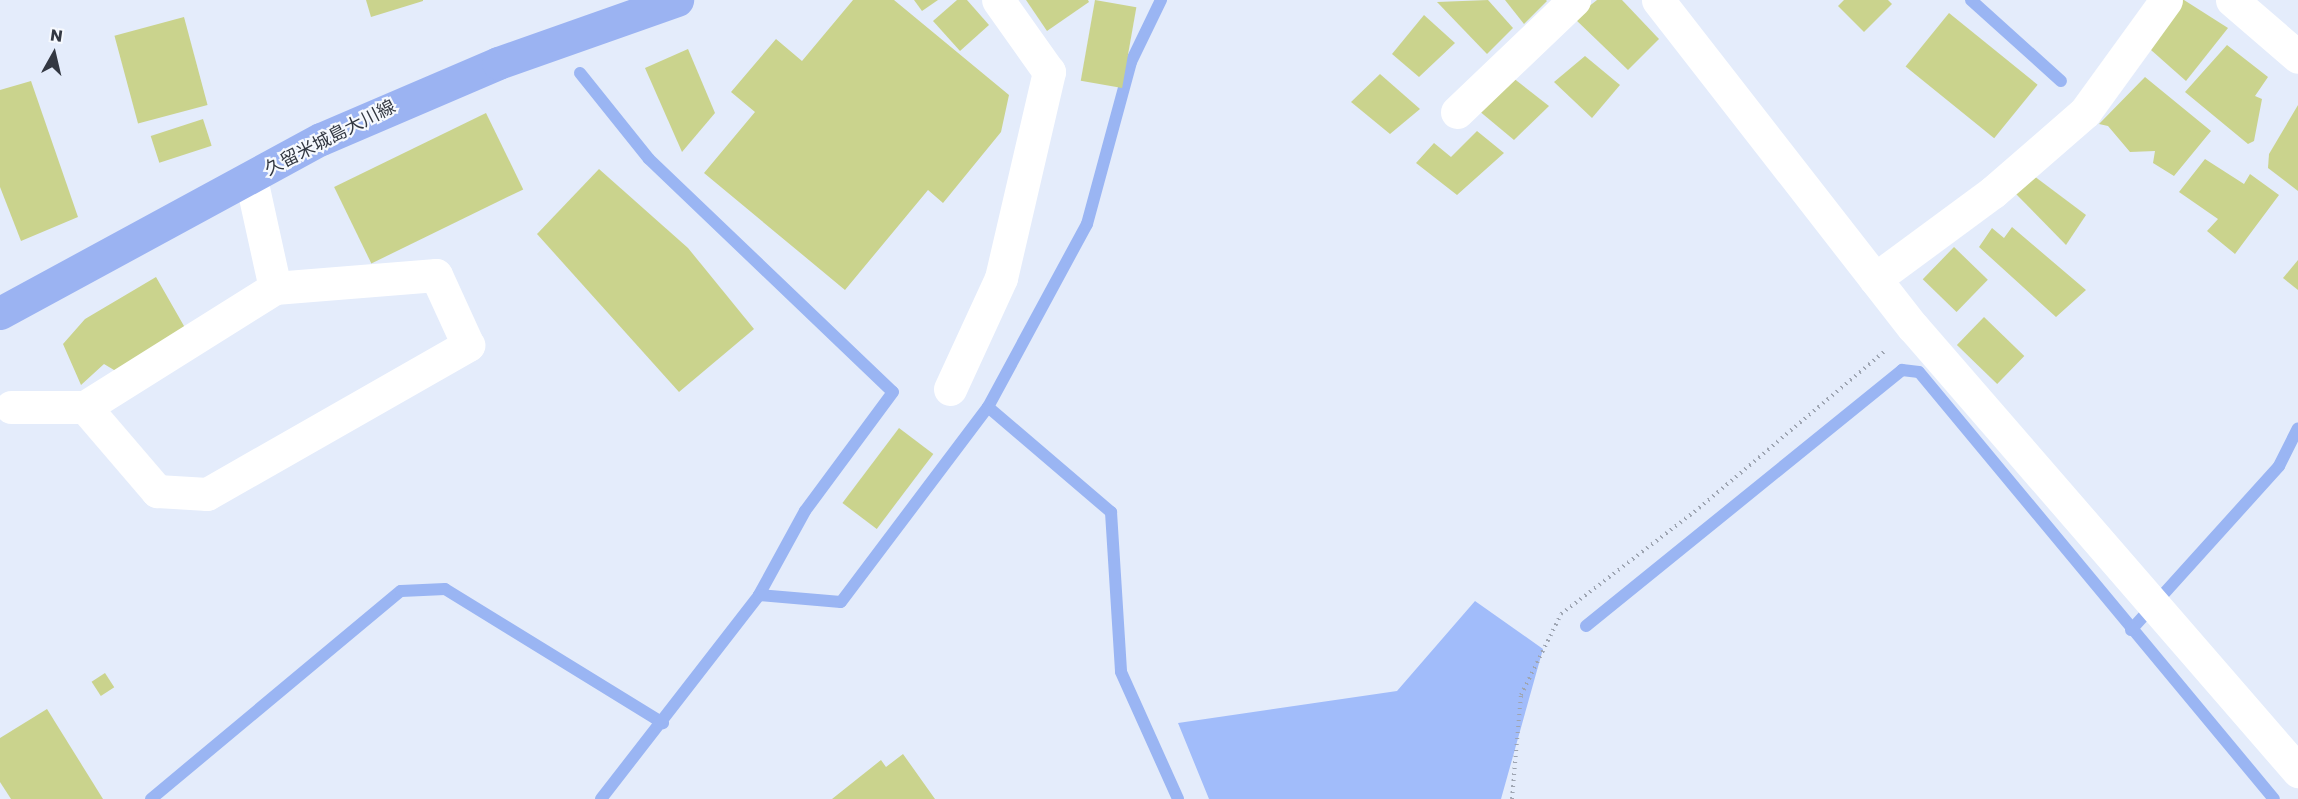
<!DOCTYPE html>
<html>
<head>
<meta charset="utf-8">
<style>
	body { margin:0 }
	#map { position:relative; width:2298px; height:799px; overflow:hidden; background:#e4ecfb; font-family:Poppins,"Noto Sans JP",sans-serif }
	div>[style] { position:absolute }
	.forest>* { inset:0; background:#a1bcfa }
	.stream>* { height:12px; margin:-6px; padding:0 6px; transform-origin:6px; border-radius:6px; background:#9ab5f3 }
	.building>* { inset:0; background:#cad38d; transform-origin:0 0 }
	.path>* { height:4px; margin-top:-2px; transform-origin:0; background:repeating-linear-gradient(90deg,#9ea5b2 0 1.5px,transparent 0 6px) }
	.minor>* { height:33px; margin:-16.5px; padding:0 16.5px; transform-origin:16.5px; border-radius:16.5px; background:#fff }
	.major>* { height:33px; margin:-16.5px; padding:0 16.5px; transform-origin:16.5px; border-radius:16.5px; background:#9bb3f2 }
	span { translate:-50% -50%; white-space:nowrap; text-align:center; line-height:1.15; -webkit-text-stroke:4.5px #f6f9fe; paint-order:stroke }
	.street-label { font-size:18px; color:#333842 }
	.north { position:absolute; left:24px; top:24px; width:60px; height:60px; -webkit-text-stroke:4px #f6f9fe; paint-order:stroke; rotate:8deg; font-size:16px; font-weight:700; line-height:24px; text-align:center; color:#333842 }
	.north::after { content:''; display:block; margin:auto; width:21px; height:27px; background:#333842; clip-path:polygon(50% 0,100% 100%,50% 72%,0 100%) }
</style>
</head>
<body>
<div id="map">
	<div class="forest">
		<div style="clip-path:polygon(1475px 601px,1543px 649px,1501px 799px,1209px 799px,1178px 723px,1397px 691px)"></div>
	</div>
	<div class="stream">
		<div style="left:1971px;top:0;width:121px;rotate:42deg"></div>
		<div style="left:580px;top:73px;width:110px;rotate:51.3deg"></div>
		<div style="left:649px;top:159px;width:337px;rotate:43.7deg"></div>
		<div style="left:893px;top:392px;width:148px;rotate:126.5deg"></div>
		<div style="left:805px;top:511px;width:96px;rotate:118.7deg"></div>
		<div style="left:988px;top:407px;width:162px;rotate:40.5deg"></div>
		<div style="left:1111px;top:512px;width:160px;rotate:86.4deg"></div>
		<div style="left:1121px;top:672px;width:139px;rotate:65.8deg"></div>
		<div style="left:1586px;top:626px;width:407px;rotate:-39deg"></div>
		<div style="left:1902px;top:370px;width:17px;rotate:7deg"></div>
		<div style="left:1919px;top:372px;width:555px;rotate:50.26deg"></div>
		<div style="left:2131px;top:630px;width:221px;rotate:-47.9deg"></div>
		<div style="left:2279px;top:466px;width:42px;rotate:-63.4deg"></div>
		<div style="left:151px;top:799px;width:325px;rotate:-39.8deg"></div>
		<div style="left:401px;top:591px;width:44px;rotate:-2.6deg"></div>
		<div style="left:445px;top:589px;width:256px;rotate:31.6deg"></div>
		<div style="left:601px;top:799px;width:258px;rotate:-52.2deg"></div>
		<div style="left:759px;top:595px;width:82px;rotate:4.9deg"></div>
		<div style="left:841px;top:602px;width:244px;rotate:-53deg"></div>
		<div style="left:988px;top:407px;width:208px;rotate:-61.6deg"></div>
		<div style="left:1087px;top:224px;width:168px;rotate:-74.8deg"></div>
		<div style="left:1131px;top:62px;width:69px;rotate:-64.2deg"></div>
	</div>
	<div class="building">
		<div style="clip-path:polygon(366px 0,423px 0,423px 1px,371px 17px)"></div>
		<div style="clip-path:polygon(853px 0,894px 0,1009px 95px,1001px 132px,943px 203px,928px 190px,845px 290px,704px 173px,755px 112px,731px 92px,776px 39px,802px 61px)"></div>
		<div style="clip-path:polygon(914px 0,938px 0,922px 11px)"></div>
		<div style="clip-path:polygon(957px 0,967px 0,989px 25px,960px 51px,933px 21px)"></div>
		<div style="clip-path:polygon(1026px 0,1088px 0,1089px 2px,1047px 31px)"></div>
		<div style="left:1095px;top:0;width:42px;height:82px;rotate:10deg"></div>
		<div style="clip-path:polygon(1488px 0,1513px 28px,1487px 54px,1437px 2px)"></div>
		<div style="clip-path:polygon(1505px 0,1546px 0,1547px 1px,1524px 24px)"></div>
		<div style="clip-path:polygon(1597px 0,1622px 0,1659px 39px,1628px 70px,1574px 18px)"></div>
		<div style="clip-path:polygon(1844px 0,1888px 0,1892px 4px,1864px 32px,1838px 6px)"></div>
		<div style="clip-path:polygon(2174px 0,2184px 0,2228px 28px,2186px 81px,2142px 42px)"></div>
		<div style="left:1949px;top:13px;width:114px;height:69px;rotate:39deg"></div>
		<div style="clip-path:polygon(1424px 15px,1455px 43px,1419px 77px,1392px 54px)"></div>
		<div style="left:184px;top:17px;width:91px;height:72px;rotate:75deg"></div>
		<div style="clip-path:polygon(2227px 45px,2268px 77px,2255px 96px,2262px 99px,2254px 141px,2248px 144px,2185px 92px)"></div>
		<div style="clip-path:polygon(688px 49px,715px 113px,682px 152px,645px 68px)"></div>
		<div style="clip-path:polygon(1585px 56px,1620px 85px,1592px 118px,1554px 82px)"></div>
		<div style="clip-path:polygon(1380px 74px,1420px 109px,1390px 134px,1351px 102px)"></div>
		<div style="clip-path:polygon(1512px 77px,1549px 106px,1514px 140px,1478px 110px)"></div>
		<div style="clip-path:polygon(2145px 77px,2211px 131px,2174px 176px,2153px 163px,2155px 151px,2130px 152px,2108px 126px,2099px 124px)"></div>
		<div style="clip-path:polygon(31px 81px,78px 217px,21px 241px,0 187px,0 90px)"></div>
		<div style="clip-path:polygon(2298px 105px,2298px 191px,2268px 168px,2269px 154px)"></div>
		<div style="left:486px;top:113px;width:85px;height:169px;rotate:64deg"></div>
		<div style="left:203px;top:119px;width:28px;height:55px;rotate:72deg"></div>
		<div style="clip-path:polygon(1477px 131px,1504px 153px,1457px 195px,1416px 163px,1434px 143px,1451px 157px)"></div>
		<div style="clip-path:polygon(2205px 159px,2244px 184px,2250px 174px,2279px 195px,2235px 254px,2207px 231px,2218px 219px,2179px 192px)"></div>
		<div style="clip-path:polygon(599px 169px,688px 248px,754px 329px,679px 392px,537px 234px)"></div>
		<div style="clip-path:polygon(2034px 176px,2086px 215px,2066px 245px,2016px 194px)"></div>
		<div style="clip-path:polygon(2012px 227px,2086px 290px,2056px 317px,1979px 247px,1992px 228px,2004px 238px)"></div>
		<div style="left:1954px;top:247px;width:47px;height:45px;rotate:44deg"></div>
		<div style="clip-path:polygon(2298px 260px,2298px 290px,2283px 278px)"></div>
		<div style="clip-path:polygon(156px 277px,196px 347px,119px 373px,104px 364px,81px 385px,63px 344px,85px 319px)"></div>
		<div style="left:1984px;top:317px;width:56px;height:39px;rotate:44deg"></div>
		<div style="left:899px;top:428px;width:43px;height:94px;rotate:37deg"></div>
		<div style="left:105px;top:673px;width:17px;height:16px;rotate:57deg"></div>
		<div style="clip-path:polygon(47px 709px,103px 799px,11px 799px,0 782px,0 738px)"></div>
		<div style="clip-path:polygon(903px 754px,935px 799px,832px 799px,881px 760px,886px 767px)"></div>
	</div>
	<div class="path">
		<div style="left:1512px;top:799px;width:104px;rotate:-85.1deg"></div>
		<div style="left:1521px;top:695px;width:90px;rotate:-63.7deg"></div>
		<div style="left:1561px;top:614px;width:174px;rotate:-37.5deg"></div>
		<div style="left:1699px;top:508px;width:243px;rotate:-40.2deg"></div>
	</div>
	<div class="minor">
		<div style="left:1658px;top:0;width:415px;rotate:52.1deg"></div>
		<div style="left:1913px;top:327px;width:588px;rotate:49.07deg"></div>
		<div style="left:2232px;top:0;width:87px;rotate:40.8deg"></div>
		<div style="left:1457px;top:112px;width:162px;rotate:-43.7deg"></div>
		<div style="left:1875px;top:279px;width:147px;rotate:-36.4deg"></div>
		<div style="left:1993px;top:192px;width:122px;rotate:-41deg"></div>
		<div style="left:2085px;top:112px;width:138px;rotate:-54.1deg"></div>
		<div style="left:950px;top:389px;width:122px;rotate:-65.3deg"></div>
		<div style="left:1001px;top:278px;width:212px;rotate:-76.9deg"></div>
		<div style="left:1049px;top:72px;width:88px;rotate:-125.3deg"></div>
		<div style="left:11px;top:407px;width:74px"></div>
		<div style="left:85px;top:407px;width:224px;rotate:-32.1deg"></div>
		<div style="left:275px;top:288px;width:112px;rotate:-102.4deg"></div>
		<div style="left:85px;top:407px;width:111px;rotate:49.4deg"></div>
		<div style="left:157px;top:491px;width:50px;rotate:3.4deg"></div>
		<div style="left:207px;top:494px;width:301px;rotate:-29.7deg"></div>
		<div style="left:468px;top:345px;width:77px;rotate:-114.6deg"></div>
		<div style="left:436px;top:275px;width:162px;rotate:175.4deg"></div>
	</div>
	<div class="major">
		<div style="left:0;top:313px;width:365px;rotate:-28.5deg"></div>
		<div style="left:321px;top:139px;width:193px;rotate:-23.2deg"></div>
		<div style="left:498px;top:63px;width:190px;rotate:-19.4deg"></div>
	</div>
	<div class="street-label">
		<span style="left:330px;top:138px;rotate:-27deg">久留米城島大川線</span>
	</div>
	<div class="north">N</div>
</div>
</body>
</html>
